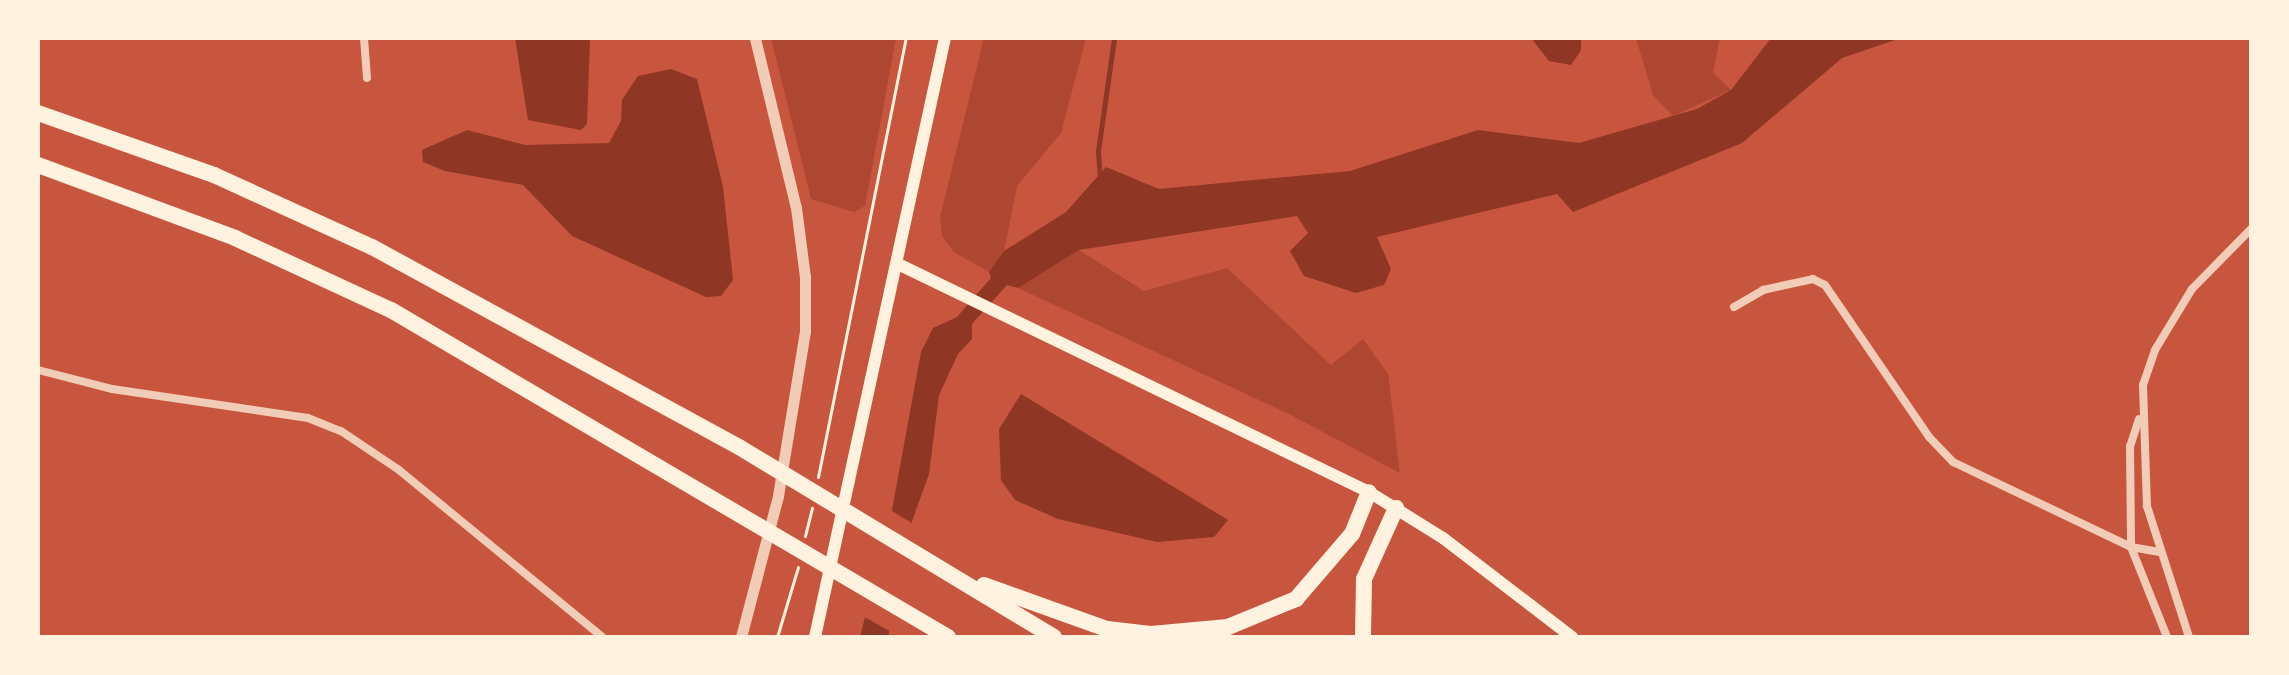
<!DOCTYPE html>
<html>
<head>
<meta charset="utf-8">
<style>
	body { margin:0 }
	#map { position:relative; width:2289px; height:675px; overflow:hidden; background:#c8553d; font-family:"Alegreya Sans",sans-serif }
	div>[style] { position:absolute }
	.green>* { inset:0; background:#ae4732 }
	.water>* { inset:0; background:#8f3625 }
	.pier>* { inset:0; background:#c8553d }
	.stream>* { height:5px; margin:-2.5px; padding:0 2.5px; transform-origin:2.5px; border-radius:2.5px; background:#8f3625 }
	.path>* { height:3px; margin:-1.5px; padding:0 1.5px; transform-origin:1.5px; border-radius:1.5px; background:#fff3e0 }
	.minor>* { height:8px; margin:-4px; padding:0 4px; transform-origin:4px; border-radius:4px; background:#f1ccb7 }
	.tertiary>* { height:11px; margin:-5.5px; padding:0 5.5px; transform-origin:5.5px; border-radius:5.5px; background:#f1ccb7 }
	.secondary>* { height:12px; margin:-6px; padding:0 6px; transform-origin:6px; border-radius:6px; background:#fff3e0 }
	.motorway>* { height:16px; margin:-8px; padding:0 8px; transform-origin:8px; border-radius:8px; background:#fff3e0 }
	span { translate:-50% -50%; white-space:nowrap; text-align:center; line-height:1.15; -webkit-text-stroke:8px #fff3e0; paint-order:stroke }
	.frame { position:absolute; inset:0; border:40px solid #fff3e0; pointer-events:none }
</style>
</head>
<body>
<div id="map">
	<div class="green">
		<div style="clip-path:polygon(771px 38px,896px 38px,865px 206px,854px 212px,811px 199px)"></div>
		<div style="clip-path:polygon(984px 38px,1086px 38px,1061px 133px,1017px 186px,1004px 251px,989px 272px,954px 252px,942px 236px,940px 217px)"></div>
		<div style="clip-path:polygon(1636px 38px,1720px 38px,1713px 73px,1731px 90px,1673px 116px,1653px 95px)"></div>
		<div style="clip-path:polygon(1079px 250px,1144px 291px,1227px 268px,1331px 365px,1363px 339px,1388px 374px,1400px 473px,1289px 414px,1018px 288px)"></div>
	</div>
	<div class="water">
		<div style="clip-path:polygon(515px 38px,590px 38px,587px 124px,581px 130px,528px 120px)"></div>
		<div style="clip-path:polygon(1531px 38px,1581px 38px,1581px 50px,1571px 65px,1549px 61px)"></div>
		<div style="clip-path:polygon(1771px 38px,1901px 38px,1842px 58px,1742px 143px,1573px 212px,1557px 194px,1377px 237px,1391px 269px,1384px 285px,1356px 293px,1304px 276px,1290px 251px,1308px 233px,1297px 216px,1079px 250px,1018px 288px,1007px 285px,972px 324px,972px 339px,958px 354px,939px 395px,929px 474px,912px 521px,888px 637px,860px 637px,892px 510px,921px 352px,933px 328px,957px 317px,991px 278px,989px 272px,1004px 251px,1066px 212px,1106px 167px,1159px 189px,1350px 171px,1478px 130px,1579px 143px,1697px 109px,1731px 90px)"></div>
		<div style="clip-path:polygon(671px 69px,697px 79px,723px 187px,733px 280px,721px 296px,706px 297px,572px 236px,523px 185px,445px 171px,423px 162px,422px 150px,467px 130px,525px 145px,609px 143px,621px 121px,622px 100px,638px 76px)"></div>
		<div style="clip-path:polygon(1021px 394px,1228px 520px,1214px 537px,1157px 542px,1058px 519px,1015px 500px,1001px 480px,999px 429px)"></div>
	</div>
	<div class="pier">
		<div style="clip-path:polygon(889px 509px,915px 525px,893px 633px,861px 615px)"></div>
	</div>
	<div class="stream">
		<div style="left:1100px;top:180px;width:29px;rotate:-94deg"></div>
		<div style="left:1098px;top:151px;width:114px;rotate:-81.9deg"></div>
	</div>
	<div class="path">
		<div style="left:818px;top:477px;width:448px;rotate:-78.7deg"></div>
		<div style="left:805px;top:536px;width:29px;rotate:-76deg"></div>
		<div style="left:777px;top:637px;width:73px;rotate:-73.3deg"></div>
	</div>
	<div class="minor">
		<div style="left:364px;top:38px;width:40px;rotate:85.7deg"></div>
		<div style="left:1734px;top:307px;width:34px;rotate:-30deg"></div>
		<div style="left:1763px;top:290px;width:51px;rotate:-12.4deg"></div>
		<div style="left:1813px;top:279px;width:13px;rotate:27deg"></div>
		<div style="left:1825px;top:285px;width:184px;rotate:55.6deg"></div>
		<div style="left:1929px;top:437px;width:35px;rotate:46deg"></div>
		<div style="left:1953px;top:462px;width:197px;rotate:25.5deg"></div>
		<div style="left:2131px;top:547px;width:29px;rotate:10deg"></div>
		<div style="left:38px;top:370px;width:76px;rotate:14.4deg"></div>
		<div style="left:112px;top:389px;width:198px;rotate:8.4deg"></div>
		<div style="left:308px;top:418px;width:35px;rotate:22deg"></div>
		<div style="left:341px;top:431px;width:70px;rotate:33.9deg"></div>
		<div style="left:399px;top:470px;width:263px;rotate:39.4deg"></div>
		<div style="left:2139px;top:419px;width:28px;rotate:108deg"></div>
		<div style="left:2130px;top:446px;width:101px;rotate:89.4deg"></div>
		<div style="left:2131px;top:547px;width:97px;rotate:68.2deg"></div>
		<div style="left:2189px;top:637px;width:138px;rotate:-107.8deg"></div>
		<div style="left:2147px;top:506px;width:121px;rotate:-91.9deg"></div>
		<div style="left:2143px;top:385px;width:37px;rotate:-71deg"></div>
		<div style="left:2155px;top:350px;width:71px;rotate:-58.8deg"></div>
		<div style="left:2192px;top:289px;width:84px;rotate:-45.5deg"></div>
	</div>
	<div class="tertiary">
		<div style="left:741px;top:637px;width:146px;rotate:-75.3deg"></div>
		<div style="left:778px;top:496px;width:167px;rotate:-80.7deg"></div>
		<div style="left:805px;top:331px;width:54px;rotate:-90deg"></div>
		<div style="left:805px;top:277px;width:70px;rotate:-97.4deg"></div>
		<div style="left:796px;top:208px;width:175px;rotate:-103.6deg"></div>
	</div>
	<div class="secondary">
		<div style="left:898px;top:264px;width:523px;rotate:25.83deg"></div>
		<div style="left:1369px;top:492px;width:87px;rotate:31.9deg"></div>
		<div style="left:1443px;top:538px;width:163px;rotate:37.5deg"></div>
		<div style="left:815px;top:637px;width:613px;rotate:-77.76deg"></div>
	</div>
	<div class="motorway">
		<div style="left:38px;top:113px;width:187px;rotate:19.4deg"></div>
		<div style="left:214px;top:175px;width:174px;rotate:24.5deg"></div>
		<div style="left:372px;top:247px;width:418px;rotate:28.6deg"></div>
		<div style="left:739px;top:447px;width:368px;rotate:31.1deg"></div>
		<div style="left:38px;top:165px;width:210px;rotate:20.3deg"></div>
		<div style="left:235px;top:238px;width:172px;rotate:24.8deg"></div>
		<div style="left:391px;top:310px;width:646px;rotate:30.42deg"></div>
		<div style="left:984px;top:585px;width:131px;rotate:19.7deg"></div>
		<div style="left:1107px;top:629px;width:44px;rotate:6.5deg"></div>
		<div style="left:1151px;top:634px;width:77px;rotate:-5.2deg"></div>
		<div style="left:1228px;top:627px;width:74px;rotate:-22.4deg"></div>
		<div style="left:1296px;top:599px;width:86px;rotate:-49.3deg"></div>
		<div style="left:1352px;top:534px;width:45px;rotate:-68deg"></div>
		<div style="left:1363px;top:637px;width:58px;rotate:-89deg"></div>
		<div style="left:1364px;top:579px;width:78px;rotate:-65.7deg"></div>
	</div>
	<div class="frame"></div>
</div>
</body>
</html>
